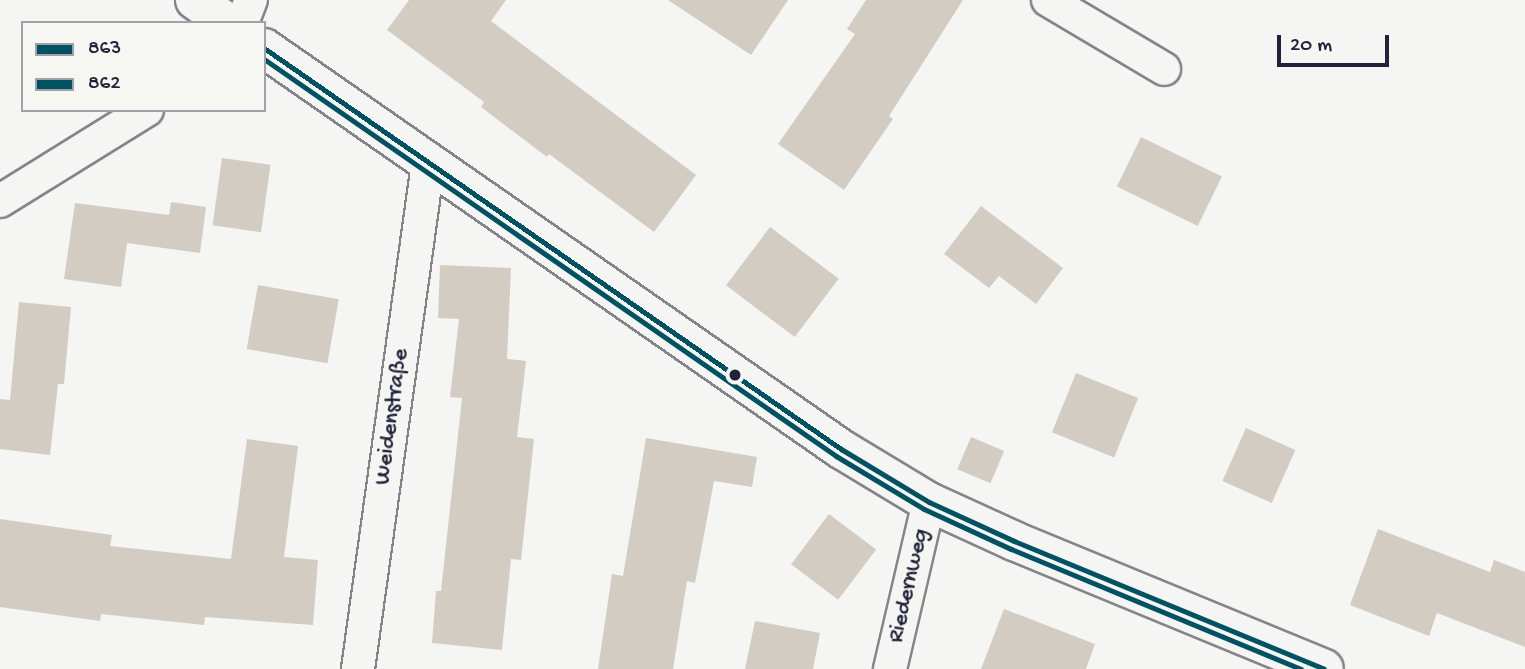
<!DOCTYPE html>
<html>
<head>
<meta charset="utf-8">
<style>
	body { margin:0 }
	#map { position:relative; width:1525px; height:669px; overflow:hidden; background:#f5f5f3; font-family:"Gochi Hand",sans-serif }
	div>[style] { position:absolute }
	.building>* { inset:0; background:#d3ccc3; transform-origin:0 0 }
	.roads { filter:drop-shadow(2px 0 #858589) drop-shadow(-2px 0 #858589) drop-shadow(0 2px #858589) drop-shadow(0 -2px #858589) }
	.street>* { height:32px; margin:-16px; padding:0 16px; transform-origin:16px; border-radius:16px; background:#f5f5f3 }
	.secondary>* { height:38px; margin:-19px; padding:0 19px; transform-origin:19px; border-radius:19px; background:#f5f5f3 }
	.bus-1>* { height:5px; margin:-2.5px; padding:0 2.5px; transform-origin:2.5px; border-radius:2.5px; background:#005262 }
	.bus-2>* { height:5px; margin:-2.5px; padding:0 2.5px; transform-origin:2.5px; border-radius:2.5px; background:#005262 }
	.dots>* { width:19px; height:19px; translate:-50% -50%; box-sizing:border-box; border:4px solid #f6f6f2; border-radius:50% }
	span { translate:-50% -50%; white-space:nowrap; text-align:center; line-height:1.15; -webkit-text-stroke:5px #f6f6f2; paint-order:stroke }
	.street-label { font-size:23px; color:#22223b }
	.legend { position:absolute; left:21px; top:21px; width:245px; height:91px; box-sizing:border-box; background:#f6f6f2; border:2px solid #a1a1a9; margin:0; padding:9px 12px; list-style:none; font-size:21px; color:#22223b }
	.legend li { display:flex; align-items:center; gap:14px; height:35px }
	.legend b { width:35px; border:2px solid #a1a1a9 }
	.scale { position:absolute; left:1277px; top:35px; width:112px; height:32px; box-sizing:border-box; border:4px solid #22223b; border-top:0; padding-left:9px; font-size:21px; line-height:24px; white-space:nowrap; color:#22223b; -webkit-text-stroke:5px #f6f6f2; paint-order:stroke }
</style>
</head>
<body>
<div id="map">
	<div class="building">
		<div style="clip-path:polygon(409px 0,506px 0,491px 21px,696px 175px,654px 232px,549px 154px,547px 157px,481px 107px,484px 102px,387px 30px)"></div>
		<div style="clip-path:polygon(668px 0,788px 0,751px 55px)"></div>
		<div style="clip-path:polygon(866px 0,963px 0,889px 116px,893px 119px,844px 190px,778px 144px,855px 34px,847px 29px)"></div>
		<div style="left:1141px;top:137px;width:90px;height:55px;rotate:26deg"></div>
		<div style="left:222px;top:158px;width:49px;height:68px;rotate:8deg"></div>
		<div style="clip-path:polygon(171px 202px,206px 207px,200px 253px,127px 243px,121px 287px,64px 279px,75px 203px,169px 215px)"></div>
		<div style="clip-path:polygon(981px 206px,1063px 268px,1036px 304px,999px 276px,989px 288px,944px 254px)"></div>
		<div style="left:770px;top:227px;width:86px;height:73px;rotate:37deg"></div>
		<div style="clip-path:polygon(440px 265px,511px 268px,507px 359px,526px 361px,517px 437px,534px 439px,521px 560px,511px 559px,502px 650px,432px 643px,436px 591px,441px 591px,462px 398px,450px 397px,459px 319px,438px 318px)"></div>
		<div style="left:258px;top:285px;width:82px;height:65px;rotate:10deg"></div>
		<div style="clip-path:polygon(19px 302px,71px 307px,64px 384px,58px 384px,50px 455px,0 449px,0 399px,10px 400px)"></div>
		<div style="left:1076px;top:373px;width:67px;height:64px;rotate:22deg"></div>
		<div style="left:1246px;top:428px;width:54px;height:58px;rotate:24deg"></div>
		<div style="left:971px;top:437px;width:36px;height:35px;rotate:23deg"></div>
		<div style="clip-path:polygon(646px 438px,757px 457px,752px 487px,714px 481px,695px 583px,687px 581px,673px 669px,598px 669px,612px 574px,623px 576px)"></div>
		<div style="clip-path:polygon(247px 439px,298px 446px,284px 557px,318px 560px,313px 625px,205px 617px,204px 625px,101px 614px,100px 621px,0 607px,0 519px,112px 535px,110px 546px,231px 559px)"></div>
		<div style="left:829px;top:514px;width:59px;height:63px;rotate:37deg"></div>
		<div style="clip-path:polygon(1378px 529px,1490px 572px,1494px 560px,1525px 572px,1525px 647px,1437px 613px,1429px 636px,1350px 605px)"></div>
		<div style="clip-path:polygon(1004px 609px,1095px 644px,1086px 669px,981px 669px)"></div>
		<div style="clip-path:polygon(755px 621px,820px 633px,813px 669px,745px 669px)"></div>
	</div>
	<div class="roads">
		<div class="street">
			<div style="left:1048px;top:0;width:135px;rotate:30.7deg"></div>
			<div style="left:242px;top:23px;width:25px;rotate:-69deg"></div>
			<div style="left:0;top:201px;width:173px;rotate:-31.8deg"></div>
			<div style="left:358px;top:669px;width:510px;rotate:-82.11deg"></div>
			<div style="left:890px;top:669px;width:171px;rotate:-76.9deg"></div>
		</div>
		<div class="secondary">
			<div style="left:195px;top:0;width:40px;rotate:34.9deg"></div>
			<div style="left:264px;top:48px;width:703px;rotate:34.8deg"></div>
			<div style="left:841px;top:449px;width:103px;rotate:31.1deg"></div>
			<div style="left:929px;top:502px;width:94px;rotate:24.6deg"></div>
			<div style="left:1014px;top:541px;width:335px;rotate:22.4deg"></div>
		</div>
	</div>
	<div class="bus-1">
		<div style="left:264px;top:48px;width:703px;rotate:34.8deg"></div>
		<div style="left:841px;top:449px;width:103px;rotate:31.1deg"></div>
		<div style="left:929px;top:502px;width:94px;rotate:24.6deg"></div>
		<div style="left:1014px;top:541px;width:335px;rotate:22.4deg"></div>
	</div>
	<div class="bus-2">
		<div style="left:264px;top:59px;width:696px;rotate:34.76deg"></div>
		<div style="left:836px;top:456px;width:103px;rotate:31.1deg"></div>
		<div style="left:924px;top:509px;width:96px;rotate:24.7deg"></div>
		<div style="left:1011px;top:549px;width:314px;rotate:22.5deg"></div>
	</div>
	<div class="dots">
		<div style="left:735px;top:375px;background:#22223b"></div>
	</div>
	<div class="street-label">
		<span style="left:393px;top:417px;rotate:-82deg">Weidenstraße</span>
		<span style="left:910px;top:586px;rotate:-77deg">Riedernweg</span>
	</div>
	<ul class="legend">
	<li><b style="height:9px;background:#005262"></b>863</li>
	<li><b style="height:9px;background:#005262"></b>862</li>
	</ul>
	<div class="scale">20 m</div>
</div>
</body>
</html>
